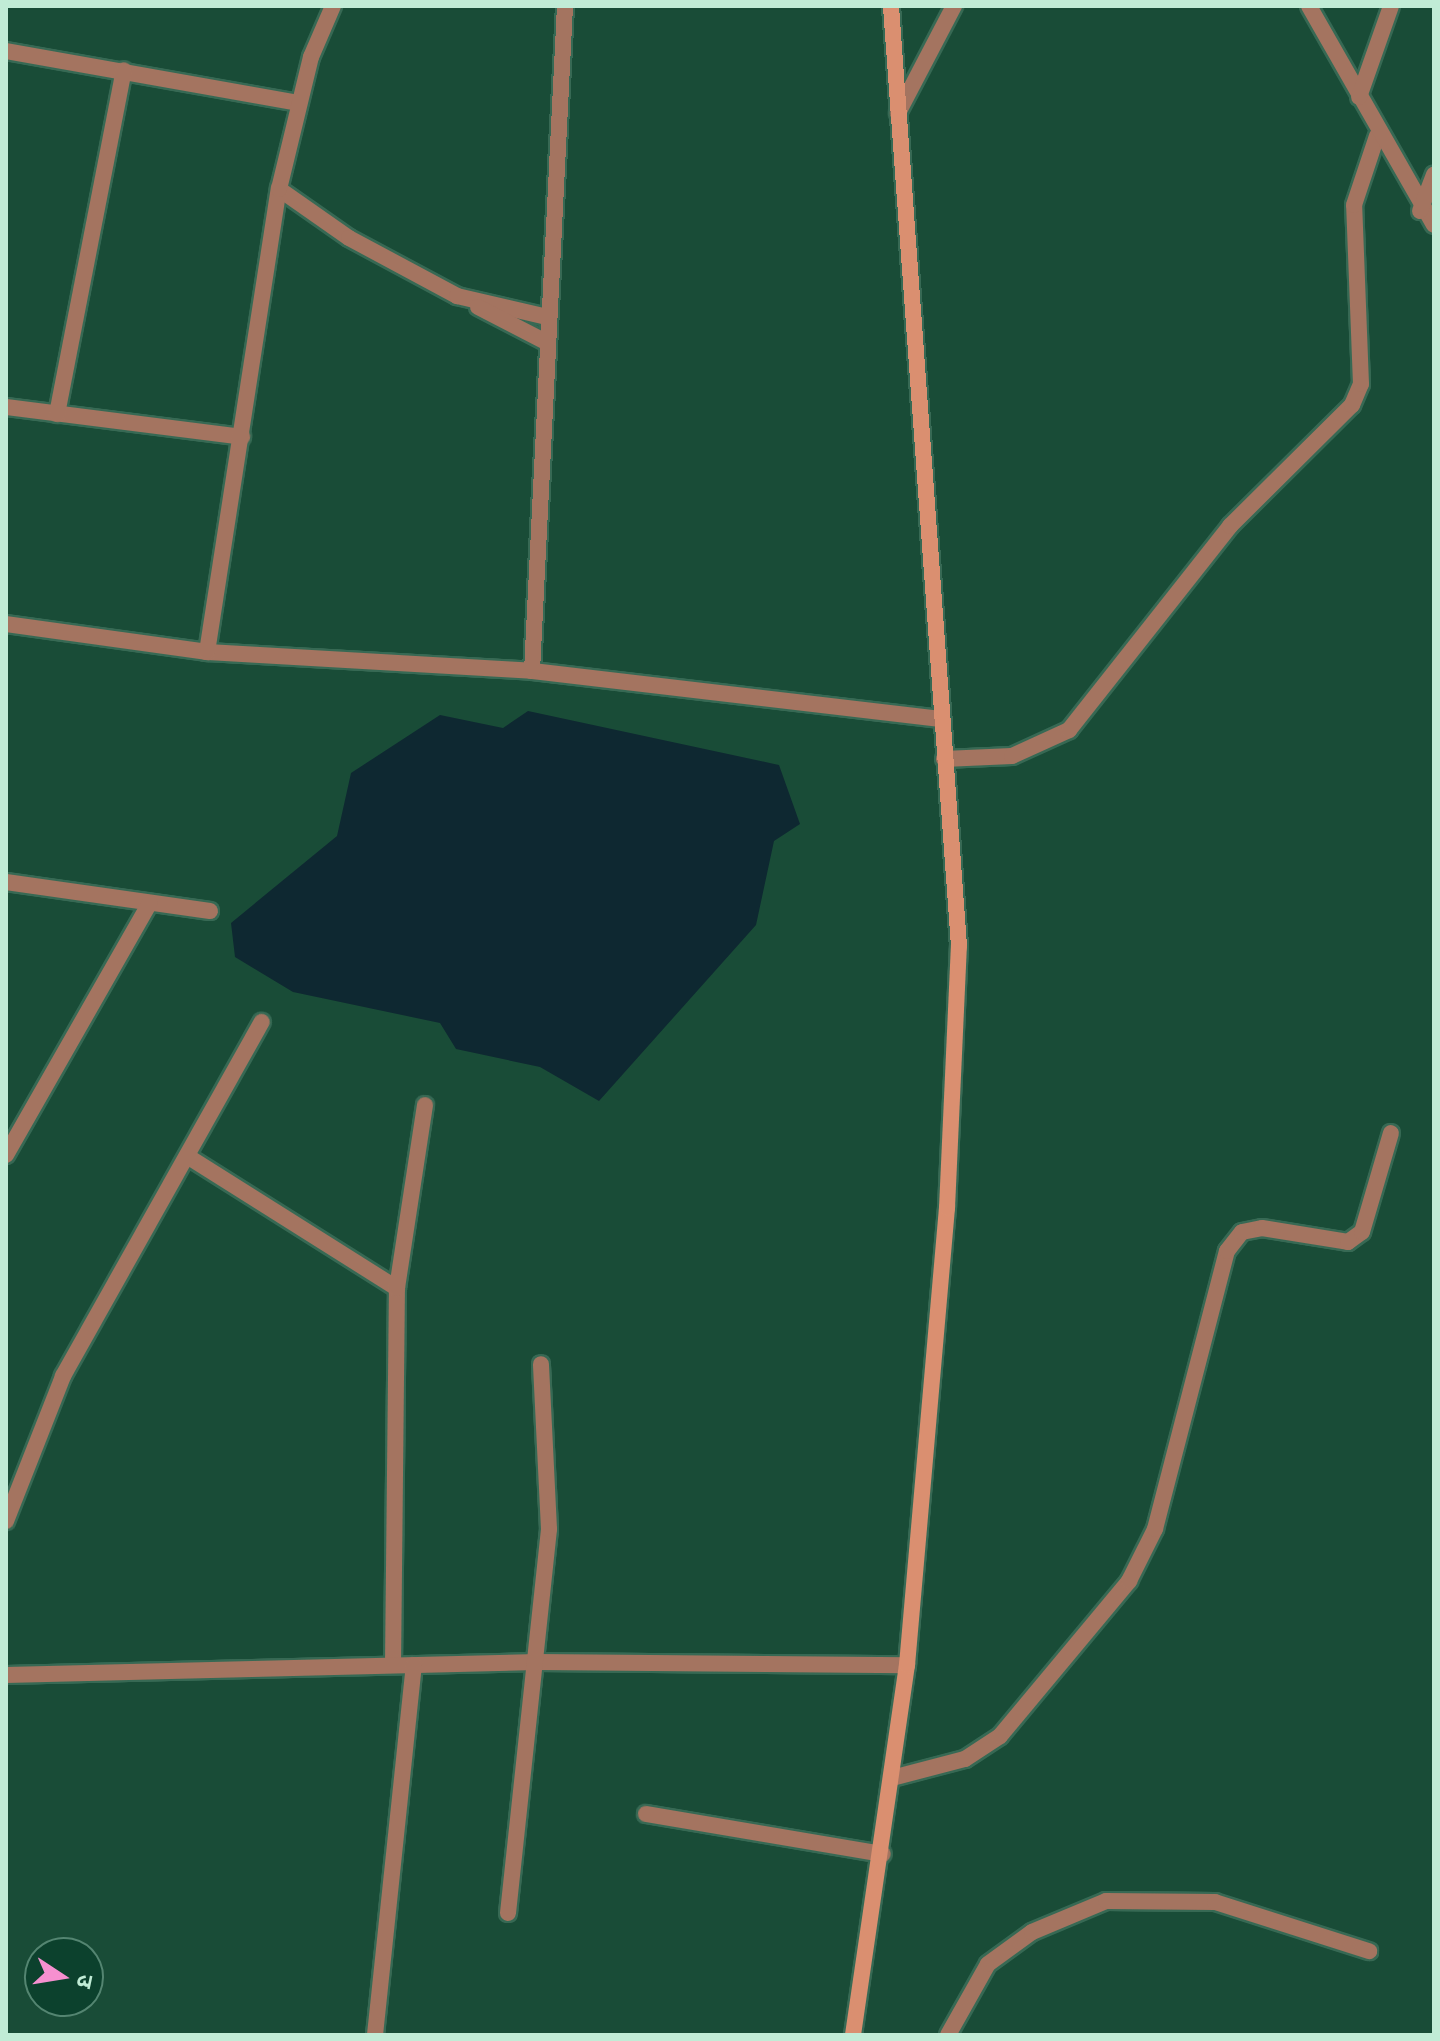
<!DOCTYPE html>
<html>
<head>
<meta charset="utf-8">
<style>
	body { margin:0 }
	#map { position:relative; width:1440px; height:2041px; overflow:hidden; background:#194c37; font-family:Inter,"Noto Sans Devanagari",sans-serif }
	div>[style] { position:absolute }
	.water>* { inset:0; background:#0e2831 }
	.roads { filter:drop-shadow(2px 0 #376954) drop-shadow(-2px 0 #376954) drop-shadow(0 2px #376954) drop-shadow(0 -2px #376954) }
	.lane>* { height:16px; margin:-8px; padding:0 8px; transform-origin:8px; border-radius:8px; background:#a47460 }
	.street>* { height:16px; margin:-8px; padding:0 8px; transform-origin:8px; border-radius:8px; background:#a47460 }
	.secondary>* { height:16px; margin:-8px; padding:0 8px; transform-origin:8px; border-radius:8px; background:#da8f70 }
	span { translate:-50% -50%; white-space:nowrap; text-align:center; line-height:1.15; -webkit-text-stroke:8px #0c412d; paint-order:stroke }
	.frame { position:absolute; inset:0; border:8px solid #c1ecd6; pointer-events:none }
	.north { position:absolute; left:24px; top:1937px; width:80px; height:80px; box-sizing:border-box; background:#0c412d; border:2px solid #548571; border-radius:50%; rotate:102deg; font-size:22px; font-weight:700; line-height:32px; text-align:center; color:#c1ecd6 }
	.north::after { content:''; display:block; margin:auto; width:28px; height:36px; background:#f690d0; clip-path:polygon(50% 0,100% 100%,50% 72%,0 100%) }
</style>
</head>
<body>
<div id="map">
	<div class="water">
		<div style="clip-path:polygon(528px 711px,779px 765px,800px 824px,774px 841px,756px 925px,599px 1101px,540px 1067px,456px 1049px,440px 1023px,293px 992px,235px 957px,231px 923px,337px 836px,351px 773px,440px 715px,503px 728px)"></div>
	</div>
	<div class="roads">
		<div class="lane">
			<div style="left:944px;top:759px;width:68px;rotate:-2.5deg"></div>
			<div style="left:1012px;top:756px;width:63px;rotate:-24.5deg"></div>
			<div style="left:1069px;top:730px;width:260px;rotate:-51.7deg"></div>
			<div style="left:1230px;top:526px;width:172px;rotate:-44.8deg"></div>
			<div style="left:1352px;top:405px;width:23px;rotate:-67deg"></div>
			<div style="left:1361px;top:384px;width:179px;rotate:-92.2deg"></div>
			<div style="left:1354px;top:205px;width:73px;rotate:-71.6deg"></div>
			<div style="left:187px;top:1156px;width:248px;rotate:32.2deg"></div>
			<div style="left:393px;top:1665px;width:377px;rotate:-89.4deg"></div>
			<div style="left:397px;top:1288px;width:185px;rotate:-81.3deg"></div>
		</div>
		<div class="street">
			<div style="left:1309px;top:6px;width:252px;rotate:60.3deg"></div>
			<div style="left:6px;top:51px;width:297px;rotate:10.1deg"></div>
			<div style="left:1359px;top:97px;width:96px;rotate:-70.6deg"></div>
			<div style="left:898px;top:113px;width:121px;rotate:-62.4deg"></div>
			<div style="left:279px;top:189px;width:85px;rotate:35deg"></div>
			<div style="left:349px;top:238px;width:123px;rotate:28.2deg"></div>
			<div style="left:457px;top:296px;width:92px;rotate:13.1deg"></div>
			<div style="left:1420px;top:211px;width:39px;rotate:-69deg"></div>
			<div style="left:478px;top:307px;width:74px;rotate:27.3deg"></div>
			<div style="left:6px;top:407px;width:238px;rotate:7.2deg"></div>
			<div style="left:57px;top:414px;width:350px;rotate:-79deg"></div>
			<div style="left:6px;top:624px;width:203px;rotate:7.9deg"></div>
			<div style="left:207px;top:652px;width:326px;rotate:3.3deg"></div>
			<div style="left:532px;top:671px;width:412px;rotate:6.7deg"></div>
			<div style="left:207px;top:652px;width:469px;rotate:-81.2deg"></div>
			<div style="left:279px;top:189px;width:136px;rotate:-76.4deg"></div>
			<div style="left:311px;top:57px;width:56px;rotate:-66.7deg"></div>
			<div style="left:532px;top:671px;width:666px;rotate:-87.16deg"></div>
			<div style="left:6px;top:882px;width:206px;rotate:8.1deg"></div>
			<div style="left:6px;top:1155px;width:290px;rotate:-60.3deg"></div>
			<div style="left:6px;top:1521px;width:156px;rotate:-68.5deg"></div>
			<div style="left:63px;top:1376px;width:406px;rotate:-60.7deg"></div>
			<div style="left:6px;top:1675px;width:531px;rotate:-1.4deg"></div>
			<div style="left:537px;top:1662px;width:370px;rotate:0.5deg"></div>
			<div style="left:892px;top:1778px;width:75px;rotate:-14.6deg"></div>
			<div style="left:965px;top:1759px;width:42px;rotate:-33.3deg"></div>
			<div style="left:1000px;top:1736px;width:202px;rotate:-50.2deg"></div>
			<div style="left:1129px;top:1581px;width:58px;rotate:-63.4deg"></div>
			<div style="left:1155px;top:1529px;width:287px;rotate:-75.5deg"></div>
			<div style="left:1227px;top:1251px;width:24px;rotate:-52deg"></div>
			<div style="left:1242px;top:1232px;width:20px;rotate:-11deg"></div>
			<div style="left:1262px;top:1228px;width:87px;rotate:9.2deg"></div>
			<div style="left:1348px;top:1242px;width:17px;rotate:-36deg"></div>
			<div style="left:1362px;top:1232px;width:103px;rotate:-73.7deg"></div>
			<div style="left:646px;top:1814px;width:240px;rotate:9.6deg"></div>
			<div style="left:508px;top:1913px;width:386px;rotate:-83.9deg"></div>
			<div style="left:549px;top:1529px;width:165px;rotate:-92.8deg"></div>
			<div style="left:375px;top:2035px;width:372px;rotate:-84deg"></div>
			<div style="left:948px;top:2035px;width:81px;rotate:-60.6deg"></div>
			<div style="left:988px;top:1964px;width:54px;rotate:-36deg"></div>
			<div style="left:1032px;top:1932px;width:80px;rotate:-22.7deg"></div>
			<div style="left:1106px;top:1901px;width:109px;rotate:0.5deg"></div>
			<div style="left:1215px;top:1902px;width:162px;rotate:17.7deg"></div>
		</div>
		<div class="secondary">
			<div style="left:853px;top:2035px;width:374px;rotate:-81.7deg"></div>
			<div style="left:907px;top:1665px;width:459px;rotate:-85deg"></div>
			<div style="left:947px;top:1208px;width:262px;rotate:-87.4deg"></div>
			<div style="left:959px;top:946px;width:942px;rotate:-94.14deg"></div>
		</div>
	</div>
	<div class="frame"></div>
	<div class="north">उ</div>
</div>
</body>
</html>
